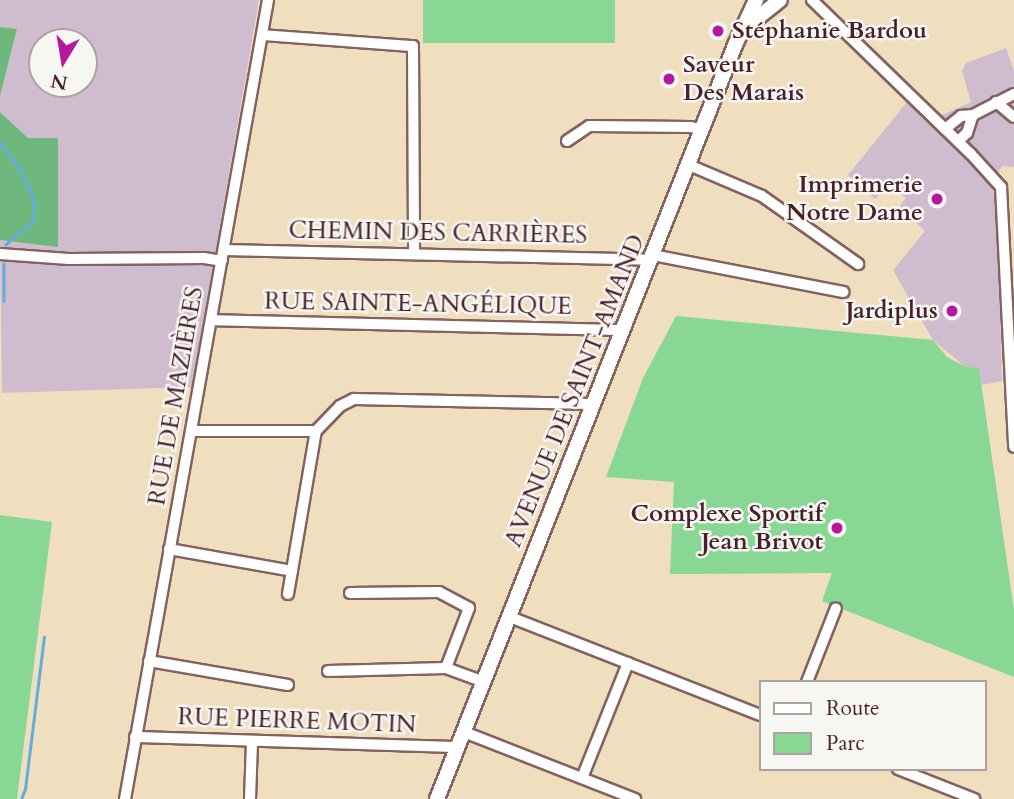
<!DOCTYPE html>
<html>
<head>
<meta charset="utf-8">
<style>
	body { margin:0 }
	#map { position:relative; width:1014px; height:799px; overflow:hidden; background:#efdfbf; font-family:Cardo,serif }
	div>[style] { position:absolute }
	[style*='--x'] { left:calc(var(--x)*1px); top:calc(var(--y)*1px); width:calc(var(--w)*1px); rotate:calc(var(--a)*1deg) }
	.industrial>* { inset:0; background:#cfbdcf }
	.green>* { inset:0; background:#88d795; transform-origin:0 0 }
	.forest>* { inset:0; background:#6eb87e }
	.stream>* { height:2.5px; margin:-1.25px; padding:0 1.25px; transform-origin:1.25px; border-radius:1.25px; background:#61aeda }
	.roads { filter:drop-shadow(2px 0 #84625f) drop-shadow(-2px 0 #84625f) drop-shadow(0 2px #84625f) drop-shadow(0 -2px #84625f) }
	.minor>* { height:10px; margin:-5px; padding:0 5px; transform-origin:5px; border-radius:5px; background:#fff }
	.major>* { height:14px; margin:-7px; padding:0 7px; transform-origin:7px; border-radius:7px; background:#fff }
	.dots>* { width:19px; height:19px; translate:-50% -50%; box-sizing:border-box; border:4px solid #f6f6f2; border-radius:50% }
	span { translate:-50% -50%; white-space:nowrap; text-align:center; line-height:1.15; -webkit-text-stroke:5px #f6f6f2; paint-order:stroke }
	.poi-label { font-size:24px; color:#4a1f2b; font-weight:700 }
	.left { translate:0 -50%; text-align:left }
	.right { translate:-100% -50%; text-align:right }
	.street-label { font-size:24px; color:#4a1f2b }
	.legend { position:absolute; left:759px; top:680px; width:228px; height:91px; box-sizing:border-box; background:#f6f6f2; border:2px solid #b1a0a2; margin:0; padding:9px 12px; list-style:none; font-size:21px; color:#4a1f2b }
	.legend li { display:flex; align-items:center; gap:14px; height:35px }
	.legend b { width:35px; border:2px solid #b1a0a2 }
	.north { position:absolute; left:28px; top:28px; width:70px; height:70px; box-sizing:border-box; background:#f6f6f2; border:2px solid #b1a0a2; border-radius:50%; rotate:191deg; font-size:19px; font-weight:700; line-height:28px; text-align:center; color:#4a1f2b }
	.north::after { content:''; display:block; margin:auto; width:24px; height:32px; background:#b5179e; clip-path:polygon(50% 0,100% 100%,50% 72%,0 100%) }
</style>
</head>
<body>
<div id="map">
	<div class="industrial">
		<div style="clip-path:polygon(evenodd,0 0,259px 0,192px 387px,2px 393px,0 240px,58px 246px,58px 138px,28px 138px,0 112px,0 96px,17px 30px,0 27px,0 0,42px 42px,84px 42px,84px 84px,42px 84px,42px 42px)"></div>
		<div style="clip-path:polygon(1006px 48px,1014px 71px,1014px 167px,1002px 166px,991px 186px,997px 203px,1002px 381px,981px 385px,979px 368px,964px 366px,933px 340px,893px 270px,925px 231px,899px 207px,906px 198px,889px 185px,875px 199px,848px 175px,907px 102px,927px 122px,971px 102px,962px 71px,966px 63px)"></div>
	</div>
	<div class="green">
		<div style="left:423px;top:0;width:192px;height:43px"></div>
		<div style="clip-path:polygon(676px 316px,933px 340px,947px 357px,964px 366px,979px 368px,1014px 610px,1014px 677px,822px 601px,832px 573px,670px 574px,674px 482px,606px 477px,643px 378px)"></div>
		<div style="clip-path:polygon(0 515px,52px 522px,17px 799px,0 799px)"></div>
	</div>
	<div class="forest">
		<div style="clip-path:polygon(0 27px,17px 29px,0 96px)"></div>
		<div style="clip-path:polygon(0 112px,28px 138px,58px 138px,58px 247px,0 240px)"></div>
	</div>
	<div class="stream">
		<div style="--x:0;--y:142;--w:34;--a:54"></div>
		<div style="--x:20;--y:170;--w:26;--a:62"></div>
		<div style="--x:32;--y:193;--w:14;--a:82"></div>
		<div style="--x:34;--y:207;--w:15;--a:94"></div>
		<div style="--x:33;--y:222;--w:35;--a:140"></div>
		<div style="--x:4;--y:264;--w:37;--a:90"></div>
		<div style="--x:21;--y:799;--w:11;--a:-68"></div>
		<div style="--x:25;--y:789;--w:153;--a:-82.9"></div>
	</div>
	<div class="roads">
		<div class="minor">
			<div style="--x:812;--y:0;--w:221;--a:44.1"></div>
			<div style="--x:971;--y:154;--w:45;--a:47.7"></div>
			<div style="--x:1001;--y:187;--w:260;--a:87.1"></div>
			<div style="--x:262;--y:35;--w:151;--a:4.2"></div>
			<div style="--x:413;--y:46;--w:206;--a:89.7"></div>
			<div style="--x:996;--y:102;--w:23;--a:40"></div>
			<div style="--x:945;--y:129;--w:21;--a:-39"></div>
			<div style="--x:961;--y:116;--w:12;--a:-5"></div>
			<div style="--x:973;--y:115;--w:46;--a:-27.1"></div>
			<div style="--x:567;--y:141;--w:27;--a:-34"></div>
			<div style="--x:589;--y:126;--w:102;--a:0.6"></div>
			<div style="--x:691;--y:127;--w:10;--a:17"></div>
			<div style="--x:958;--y:141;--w:12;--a:-42"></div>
			<div style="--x:967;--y:133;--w:19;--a:-72"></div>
			<div style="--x:689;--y:165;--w:79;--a:23"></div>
			<div style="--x:762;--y:196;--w:118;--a:35.3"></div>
			<div style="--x:224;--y:250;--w:427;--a:1.3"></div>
			<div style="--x:0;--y:254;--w:69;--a:4.1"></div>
			<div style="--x:69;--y:259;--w:135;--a:-0.4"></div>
			<div style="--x:204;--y:258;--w:18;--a:9"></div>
			<div style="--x:653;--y:255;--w:194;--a:11"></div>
			<div style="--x:211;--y:320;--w:412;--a:1.4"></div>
			<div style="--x:192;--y:431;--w:124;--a:0"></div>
			<div style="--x:316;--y:431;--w:35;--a:-46"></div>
			<div style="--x:340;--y:406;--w:16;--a:-27"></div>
			<div style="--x:354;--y:399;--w:238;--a:1.2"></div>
			<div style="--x:169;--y:549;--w:125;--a:10.1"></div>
			<div style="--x:350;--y:593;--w:89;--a:-0.6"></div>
			<div style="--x:439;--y:592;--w:34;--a:28"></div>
			<div style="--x:469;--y:608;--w:64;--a:111"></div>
			<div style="--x:288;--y:594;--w:165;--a:-80.3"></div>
			<div style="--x:510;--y:617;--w:269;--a:21.4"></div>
			<div style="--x:149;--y:661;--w:141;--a:9.8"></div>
			<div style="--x:328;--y:671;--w:118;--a:-1.5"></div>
			<div style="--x:446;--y:668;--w:40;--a:20.2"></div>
			<div style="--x:807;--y:682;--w:79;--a:-68.6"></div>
			<div style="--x:464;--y:732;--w:184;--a:21.4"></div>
			<div style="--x:135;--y:737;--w:322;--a:1.8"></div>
			<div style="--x:898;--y:769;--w:82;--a:21.5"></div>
			<div style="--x:582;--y:778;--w:124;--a:-68.2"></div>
			<div style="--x:125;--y:799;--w:812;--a:-79.85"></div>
			<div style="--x:250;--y:799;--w:58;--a:-88"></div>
		</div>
		<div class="major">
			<div style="--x:746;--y:27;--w:43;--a:-38.5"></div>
			<div style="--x:437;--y:799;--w:811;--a:-68.43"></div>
			<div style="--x:735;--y:45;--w:50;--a:-65"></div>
		</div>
	</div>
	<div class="dots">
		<div style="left:718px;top:31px;background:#b5179e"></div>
		<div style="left:669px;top:79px;background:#b5179e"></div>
		<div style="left:937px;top:199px;background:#b5179e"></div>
		<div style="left:952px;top:311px;background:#b5179e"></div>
		<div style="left:837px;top:528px;background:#b5179e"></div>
	</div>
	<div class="poi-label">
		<span class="left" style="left:732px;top:31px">Stéphanie Bardou</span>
		<span class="left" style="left:683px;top:79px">Saveur<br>Des Marais</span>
		<span class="right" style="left:923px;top:199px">Imprimerie<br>Notre Dame</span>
		<span class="right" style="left:938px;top:311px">Jardiplus</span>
		<span class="right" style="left:823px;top:528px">Complexe Sportif<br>Jean Brivot</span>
	</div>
	<div class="street-label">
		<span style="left:438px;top:233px;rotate:1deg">CHEMIN DES CARRIÈRES</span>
		<span style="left:418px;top:304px;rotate:1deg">RUE SAINTE-ANGÉLIQUE</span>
		<span style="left:575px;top:391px;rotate:-68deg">AVENUE DE SAINT-AMAND</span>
		<span style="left:176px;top:396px;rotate:-80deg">RUE DE MAZIÈRES</span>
		<span style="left:297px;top:721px;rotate:2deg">RUE PIERRE MOTIN</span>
	</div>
	<ul class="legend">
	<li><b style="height:9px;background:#fff"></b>Route</li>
	<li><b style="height:19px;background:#88d795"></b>Parc</li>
	</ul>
	<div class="north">N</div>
</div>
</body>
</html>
